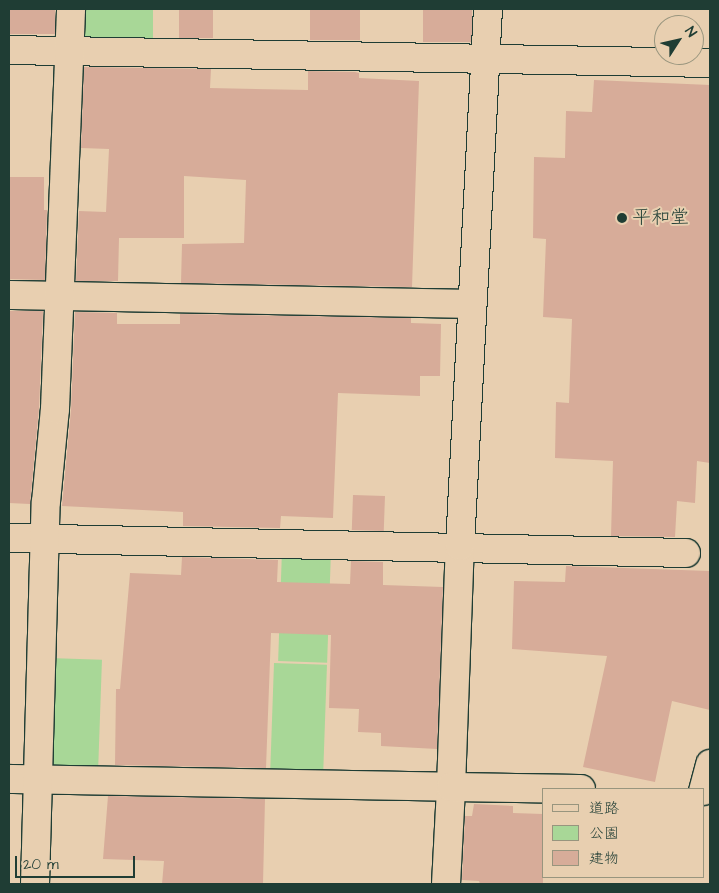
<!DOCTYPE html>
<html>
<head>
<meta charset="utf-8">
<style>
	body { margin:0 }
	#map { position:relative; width:719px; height:893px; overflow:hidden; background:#e8cfb0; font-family:"Architects Daughter","Klee One",sans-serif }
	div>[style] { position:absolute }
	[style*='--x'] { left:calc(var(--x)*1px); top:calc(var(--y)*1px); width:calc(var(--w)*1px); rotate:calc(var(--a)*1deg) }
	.green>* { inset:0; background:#a8d797; transform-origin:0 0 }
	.building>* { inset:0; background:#d7ac99; transform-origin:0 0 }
	.roads { filter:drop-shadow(1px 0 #1f3d34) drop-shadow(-1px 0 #1f3d34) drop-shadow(0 1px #1f3d34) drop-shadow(0 -1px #1f3d34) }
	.minor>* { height:28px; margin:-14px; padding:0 14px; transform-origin:14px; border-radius:14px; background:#e8cfb0 }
	.dots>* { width:14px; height:14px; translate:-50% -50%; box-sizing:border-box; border:2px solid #e8cfb0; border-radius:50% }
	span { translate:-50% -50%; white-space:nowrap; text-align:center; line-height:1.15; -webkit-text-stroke:4px #e8cfb0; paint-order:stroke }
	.poi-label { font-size:19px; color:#1f3d34 }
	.left { translate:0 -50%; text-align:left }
	.frame { position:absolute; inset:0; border:10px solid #1f3d34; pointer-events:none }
	.legend { position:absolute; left:542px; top:788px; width:162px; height:90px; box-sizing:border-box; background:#e8cfb0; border:1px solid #98957e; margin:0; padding:6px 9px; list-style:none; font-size:15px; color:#1f3d34 }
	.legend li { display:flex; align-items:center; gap:10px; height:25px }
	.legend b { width:25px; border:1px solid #98957e }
	.north { position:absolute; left:654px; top:15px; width:50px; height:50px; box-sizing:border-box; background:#e8cfb0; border:1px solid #98957e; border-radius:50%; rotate:55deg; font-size:14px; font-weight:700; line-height:20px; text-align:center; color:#1f3d34 }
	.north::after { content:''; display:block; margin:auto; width:18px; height:22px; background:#1f3d34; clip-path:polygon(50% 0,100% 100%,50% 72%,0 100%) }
	.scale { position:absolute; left:15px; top:856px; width:120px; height:22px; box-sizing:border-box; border:2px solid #1f3d34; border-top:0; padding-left:6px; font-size:15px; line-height:18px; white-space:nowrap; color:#1f3d34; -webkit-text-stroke:4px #e8cfb0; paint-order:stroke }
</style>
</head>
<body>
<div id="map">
	<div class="green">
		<div style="left:78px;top:9px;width:75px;height:32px"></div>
		<div style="left:282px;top:550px;width:49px;height:111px;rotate:2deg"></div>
		<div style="left:49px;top:658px;width:53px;height:114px;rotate:2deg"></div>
		<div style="left:274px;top:663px;width:53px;height:115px;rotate:2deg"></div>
	</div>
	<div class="building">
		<div style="left:9px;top:9px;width:46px;height:25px"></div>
		<div style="left:179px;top:9px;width:34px;height:29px"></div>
		<div style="left:310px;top:9px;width:50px;height:31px"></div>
		<div style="left:423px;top:9px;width:49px;height:33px"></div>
		<div style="clip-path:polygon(84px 67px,211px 69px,210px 88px,308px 90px,308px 71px,355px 72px,359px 73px,359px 78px,419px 81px,412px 287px,181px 283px,182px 244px,244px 243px,246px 180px,184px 176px,184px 238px,119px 238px,118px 281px,76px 281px,79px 211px,106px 212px,109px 149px,81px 148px)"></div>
		<div style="clip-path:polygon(594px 80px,710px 85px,710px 463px,697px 461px,695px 503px,677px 501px,675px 537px,611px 536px,613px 461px,555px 458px,556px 402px,569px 403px,572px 319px,543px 317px,546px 239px,533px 238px,534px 157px,565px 158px,566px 111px,592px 112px)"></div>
		<div style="clip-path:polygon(9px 177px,44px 177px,44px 210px,47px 210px,45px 280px,9px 279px)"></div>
		<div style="clip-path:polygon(9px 311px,43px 311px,39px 408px,30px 504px,9px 503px)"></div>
		<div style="clip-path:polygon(75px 312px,117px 313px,117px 324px,180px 324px,180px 314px,411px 318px,411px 323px,441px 324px,440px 376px,420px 376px,420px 396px,338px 393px,333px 518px,281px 516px,280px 528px,183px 526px,183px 512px,62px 506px,71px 410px)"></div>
		<div style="left:353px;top:495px;width:32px;height:35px;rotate:2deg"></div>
		<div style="clip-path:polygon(182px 557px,278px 560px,277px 582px,350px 584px,351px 561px,383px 562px,383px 585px,443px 587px,437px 749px,381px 746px,381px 733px,358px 732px,359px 709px,329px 708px,331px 635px,271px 633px,266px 768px,115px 765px,116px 689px,120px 689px,130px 573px,181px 575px)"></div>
		<div style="clip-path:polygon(566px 566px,710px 571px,710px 710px,672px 701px,655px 782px,583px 767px,607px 656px,512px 649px,514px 581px,565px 582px)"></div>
		<div style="clip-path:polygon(108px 796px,265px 799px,263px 884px,162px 884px,164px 861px,103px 859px)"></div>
		<div style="clip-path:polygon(474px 804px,513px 806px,513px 813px,543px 814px,543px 884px,480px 884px,479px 881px,462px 880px,465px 816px,472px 816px)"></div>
	</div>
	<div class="roads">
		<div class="minor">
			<div style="--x:9;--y:50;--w:701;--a:1.06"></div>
			<div style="--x:9;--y:295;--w:463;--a:1.1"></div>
			<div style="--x:9;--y:538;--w:677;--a:1.27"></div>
			<div style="--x:9;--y:779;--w:442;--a:1"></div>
			<div style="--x:451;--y:787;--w:241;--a:-87.9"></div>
			<div style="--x:460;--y:546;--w:538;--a:-87.02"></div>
			<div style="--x:703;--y:791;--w:28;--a:-75"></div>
			<div style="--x:35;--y:884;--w:382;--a:-88.4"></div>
			<div style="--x:46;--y:502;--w:93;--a:-84.5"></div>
			<div style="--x:55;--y:409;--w:400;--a:-87.7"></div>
			<div style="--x:446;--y:884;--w:97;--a:-87"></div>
			<div style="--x:451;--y:787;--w:130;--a:0.9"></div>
		</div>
	</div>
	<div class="dots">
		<div style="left:622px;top:218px;background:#1f3d34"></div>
	</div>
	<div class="poi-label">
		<span class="left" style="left:632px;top:218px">平和堂</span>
	</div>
	<div class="frame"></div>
	<ul class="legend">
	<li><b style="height:6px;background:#e8cfb0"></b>道路</li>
	<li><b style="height:14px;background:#a8d797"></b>公園</li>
	<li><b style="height:14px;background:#d7ac99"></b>建物</li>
	</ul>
	<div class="north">N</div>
	<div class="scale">20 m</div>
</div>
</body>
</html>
